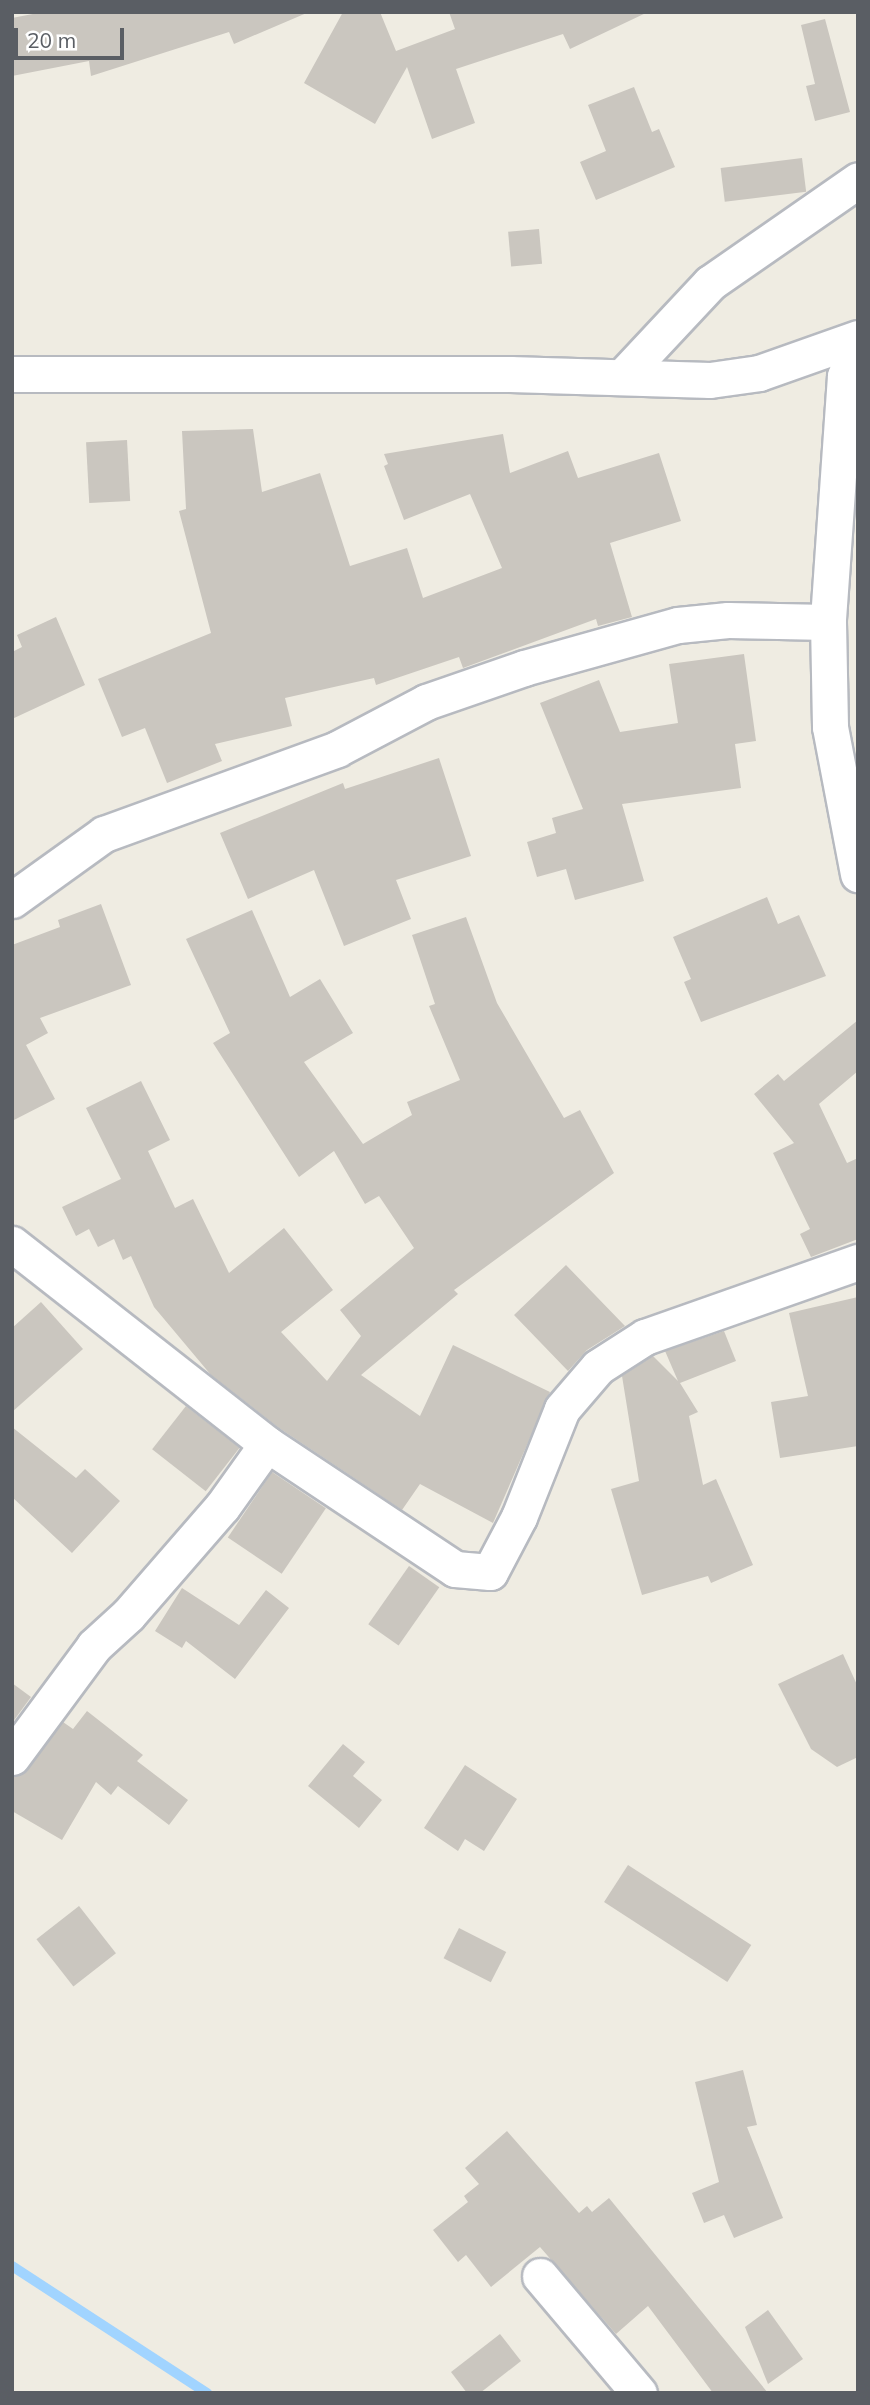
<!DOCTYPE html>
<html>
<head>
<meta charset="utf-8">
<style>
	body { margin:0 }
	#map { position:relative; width:870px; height:2405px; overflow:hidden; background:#efece2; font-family:Mulish,sans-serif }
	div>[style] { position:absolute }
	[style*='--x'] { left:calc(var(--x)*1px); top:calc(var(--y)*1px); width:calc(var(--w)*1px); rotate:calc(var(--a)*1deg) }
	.stream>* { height:10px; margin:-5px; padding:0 5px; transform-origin:5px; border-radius:5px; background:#a1d4ff }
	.building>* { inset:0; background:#cac6bf; transform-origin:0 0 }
	.roads { filter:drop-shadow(2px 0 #b7bac0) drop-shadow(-2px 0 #b7bac0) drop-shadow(0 2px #b7bac0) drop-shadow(0 -2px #b7bac0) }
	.minor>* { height:35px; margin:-17.5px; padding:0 17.5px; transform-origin:17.5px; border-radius:17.5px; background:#fff }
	span { translate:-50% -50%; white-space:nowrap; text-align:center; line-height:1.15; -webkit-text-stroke:7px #fff; paint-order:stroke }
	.frame { position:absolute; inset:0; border:14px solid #5a5e64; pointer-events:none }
	.scale { position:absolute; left:14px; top:28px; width:110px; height:32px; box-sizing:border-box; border:4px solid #5a5e64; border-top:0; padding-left:9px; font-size:21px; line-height:24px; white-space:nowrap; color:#5a5e64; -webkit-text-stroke:5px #fff; paint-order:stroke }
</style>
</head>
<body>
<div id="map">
	<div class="stream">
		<div style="--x:12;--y:2266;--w:233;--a:33.1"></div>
	</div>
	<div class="building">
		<div style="clip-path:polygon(43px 12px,309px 12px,234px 44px,229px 32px,91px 76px,89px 61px,12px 76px,12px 18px)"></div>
		<div style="clip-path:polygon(343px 12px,380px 12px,396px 51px,455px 29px,449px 12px,648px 12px,570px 49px,563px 34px,456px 69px,475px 123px,432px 139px,407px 67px,375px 124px,304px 83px)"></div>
		<div style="clip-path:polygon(825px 19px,850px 112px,815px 121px,806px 86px,815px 84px,801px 25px)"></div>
		<div style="clip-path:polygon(634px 87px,652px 132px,659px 129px,675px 167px,596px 200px,580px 162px,606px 151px,588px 105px)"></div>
		<div style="left:802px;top:158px;width:34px;height:82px;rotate:83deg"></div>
		<div style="left:539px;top:229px;width:35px;height:31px;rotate:85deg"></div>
		<div style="clip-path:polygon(253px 429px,262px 492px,320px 473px,350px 566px,407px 548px,423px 598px,502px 568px,470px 494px,404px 520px,384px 466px,388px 464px,384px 454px,503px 434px,510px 473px,568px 451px,578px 478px,659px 453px,681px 521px,610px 543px,632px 617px,598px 626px,596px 619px,463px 668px,459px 657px,376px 685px,374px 678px,285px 698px,292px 726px,215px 744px,222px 761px,167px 783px,145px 728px,122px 737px,98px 679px,211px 633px,179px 511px,186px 509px,182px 431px)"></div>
		<div style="left:127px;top:440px;width:61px;height:41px;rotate:87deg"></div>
		<div style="clip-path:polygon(56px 617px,85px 685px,12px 719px,12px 652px,22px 647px,17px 635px)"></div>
		<div style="clip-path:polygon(744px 654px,756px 741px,735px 744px,741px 788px,622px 804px,644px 881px,575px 900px,566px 869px,537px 877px,527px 842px,556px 833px,552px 818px,583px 809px,540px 703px,599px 680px,620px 732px,678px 723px,669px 664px)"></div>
		<div style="clip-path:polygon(439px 758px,471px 856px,396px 880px,411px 919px,344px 946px,314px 870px,248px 899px,220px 833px,343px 783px,345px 789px)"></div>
		<div style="clip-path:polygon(767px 897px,778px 924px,799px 915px,826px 976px,701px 1022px,684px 982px,691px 979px,673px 937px)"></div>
		<div style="clip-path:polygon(101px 904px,131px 985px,40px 1018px,48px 1033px,26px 1045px,55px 1099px,12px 1121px,12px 945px,60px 927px,58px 920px)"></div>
		<div style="clip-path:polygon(252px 910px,290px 997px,320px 979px,353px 1033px,304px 1062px,363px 1144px,412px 1115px,407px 1102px,460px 1080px,429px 1006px,435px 1004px,412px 935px,466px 917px,497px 1003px,564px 1118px,580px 1110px,614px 1173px,454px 1290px,458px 1294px,361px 1375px,420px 1416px,453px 1345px,550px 1392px,493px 1523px,420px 1484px,402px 1510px,279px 1428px,211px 1375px,154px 1307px,131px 1256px,123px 1260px,114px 1239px,98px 1247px,89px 1229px,76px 1236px,62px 1207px,121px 1179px,86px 1108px,141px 1081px,170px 1140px,148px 1151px,175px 1208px,193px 1199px,229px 1273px,284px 1228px,333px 1290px,281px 1332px,327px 1381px,361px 1336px,340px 1310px,414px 1248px,379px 1196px,365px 1204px,334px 1151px,299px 1177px,213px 1043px,230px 1033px,186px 939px)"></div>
		<div style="clip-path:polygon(858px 1020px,858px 1071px,819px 1104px,847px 1163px,858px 1158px,858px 1239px,811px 1257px,800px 1234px,810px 1229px,773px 1153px,794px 1143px,754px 1094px,778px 1074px,784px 1081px)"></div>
		<div style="clip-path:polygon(566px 1265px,625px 1326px,587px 1350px,568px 1371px,514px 1315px)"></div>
		<div style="clip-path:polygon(858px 1297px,858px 1446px,780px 1458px,771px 1402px,808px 1396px,789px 1313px)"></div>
		<div style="clip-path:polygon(41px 1302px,83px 1349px,12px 1412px,12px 1328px)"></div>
		<div style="clip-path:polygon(724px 1331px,736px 1361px,680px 1383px,698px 1412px,689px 1416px,703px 1485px,716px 1479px,753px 1565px,711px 1583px,708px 1576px,642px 1595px,611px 1489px,639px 1481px,622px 1376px,653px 1356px,678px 1381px,665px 1351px)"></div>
		<div style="left:186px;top:1406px;width:68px;height:55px;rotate:38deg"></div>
		<div style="clip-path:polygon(12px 1427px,76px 1478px,85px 1469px,120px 1501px,72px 1553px,12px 1497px)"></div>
		<div style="left:272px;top:1472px;width:65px;height:79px;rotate:34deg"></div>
		<div style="left:409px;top:1566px;width:37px;height:71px;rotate:35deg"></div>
		<div style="clip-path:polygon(182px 1588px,239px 1625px,266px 1590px,289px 1608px,235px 1679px,186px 1641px,182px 1648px,155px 1631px)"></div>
		<div style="clip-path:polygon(843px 1654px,858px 1687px,858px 1757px,837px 1767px,811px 1749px,778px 1684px)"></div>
		<div style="clip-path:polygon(12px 1683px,31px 1697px,12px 1723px)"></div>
		<div style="clip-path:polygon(87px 1711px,143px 1755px,137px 1761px,188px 1800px,169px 1825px,118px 1786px,111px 1795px,96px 1782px,62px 1840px,12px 1811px,12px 1777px,28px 1769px,63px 1722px,73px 1729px)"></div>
		<div style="clip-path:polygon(343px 1744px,365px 1762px,353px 1776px,382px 1800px,359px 1828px,308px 1786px)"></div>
		<div style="clip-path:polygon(465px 1765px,517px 1799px,484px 1851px,465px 1839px,458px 1851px,424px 1828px)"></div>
		<div style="left:628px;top:1865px;width:147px;height:44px;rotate:33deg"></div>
		<div style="left:79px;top:1906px;width:60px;height:54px;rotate:52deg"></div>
		<div style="left:459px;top:1928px;width:53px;height:34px;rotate:27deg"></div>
		<div style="clip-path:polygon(743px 2070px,757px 2125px,747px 2127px,783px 2218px,734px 2238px,724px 2215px,704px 2223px,692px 2193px,719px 2182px,695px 2082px)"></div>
		<div style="clip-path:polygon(507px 2131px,579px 2213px,587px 2206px,592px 2212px,609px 2198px,768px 2393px,713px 2393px,648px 2306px,616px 2334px,540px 2247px,491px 2287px,466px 2255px,458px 2262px,433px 2230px,468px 2202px,464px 2196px,479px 2184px,465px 2168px)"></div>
		<div style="clip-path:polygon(768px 2310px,803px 2359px,768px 2384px,745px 2327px)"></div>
		<div style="clip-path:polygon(500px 2334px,521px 2361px,480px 2393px,467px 2393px,451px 2372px)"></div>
	</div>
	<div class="roads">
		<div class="minor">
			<div style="--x:858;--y:344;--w:35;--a:112"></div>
			<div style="--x:845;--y:376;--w:247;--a:94"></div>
			<div style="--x:828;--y:622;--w:105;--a:88.9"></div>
			<div style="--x:830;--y:727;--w:150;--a:79.2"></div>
			<div style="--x:12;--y:374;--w:498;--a:0"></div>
			<div style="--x:510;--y:374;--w:200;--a:1.7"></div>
			<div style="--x:710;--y:380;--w:49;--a:-8.1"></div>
			<div style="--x:759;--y:373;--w:105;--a:-19.5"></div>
			<div style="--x:624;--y:375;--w:126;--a:-46.9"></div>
			<div style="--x:710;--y:283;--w:180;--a:-34.8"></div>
			<div style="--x:12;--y:900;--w:113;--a:-35.7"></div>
			<div style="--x:104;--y:834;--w:248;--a:-20"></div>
			<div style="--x:337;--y:749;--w:101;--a:-27.8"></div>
			<div style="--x:426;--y:702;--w:104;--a:-19.1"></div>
			<div style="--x:524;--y:668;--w:160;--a:-15.6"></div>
			<div style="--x:678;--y:625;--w:50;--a:-5.7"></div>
			<div style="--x:728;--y:620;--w:100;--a:1.1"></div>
			<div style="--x:12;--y:1244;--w:324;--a:38.1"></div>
			<div style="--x:267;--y:1444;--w:226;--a:33.6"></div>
			<div style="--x:455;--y:1569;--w:35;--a:5"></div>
			<div style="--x:490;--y:1572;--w:62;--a:-62.2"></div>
			<div style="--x:519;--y:1517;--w:116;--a:-68.3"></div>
			<div style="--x:562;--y:1409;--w:55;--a:-49.4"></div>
			<div style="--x:598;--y:1367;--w:56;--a:-32.6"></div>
			<div style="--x:645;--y:1337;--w:226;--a:-19.4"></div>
			<div style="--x:12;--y:1757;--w:138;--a:-53.5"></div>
			<div style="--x:94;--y:1646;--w:46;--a:-42.4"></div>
			<div style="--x:128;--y:1615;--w:143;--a:-49"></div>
			<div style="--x:222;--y:1507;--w:77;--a:-54.5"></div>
			<div style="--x:540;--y:2276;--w:153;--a:49.8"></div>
		</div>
	</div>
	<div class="frame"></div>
	<div class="scale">20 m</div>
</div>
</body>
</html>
